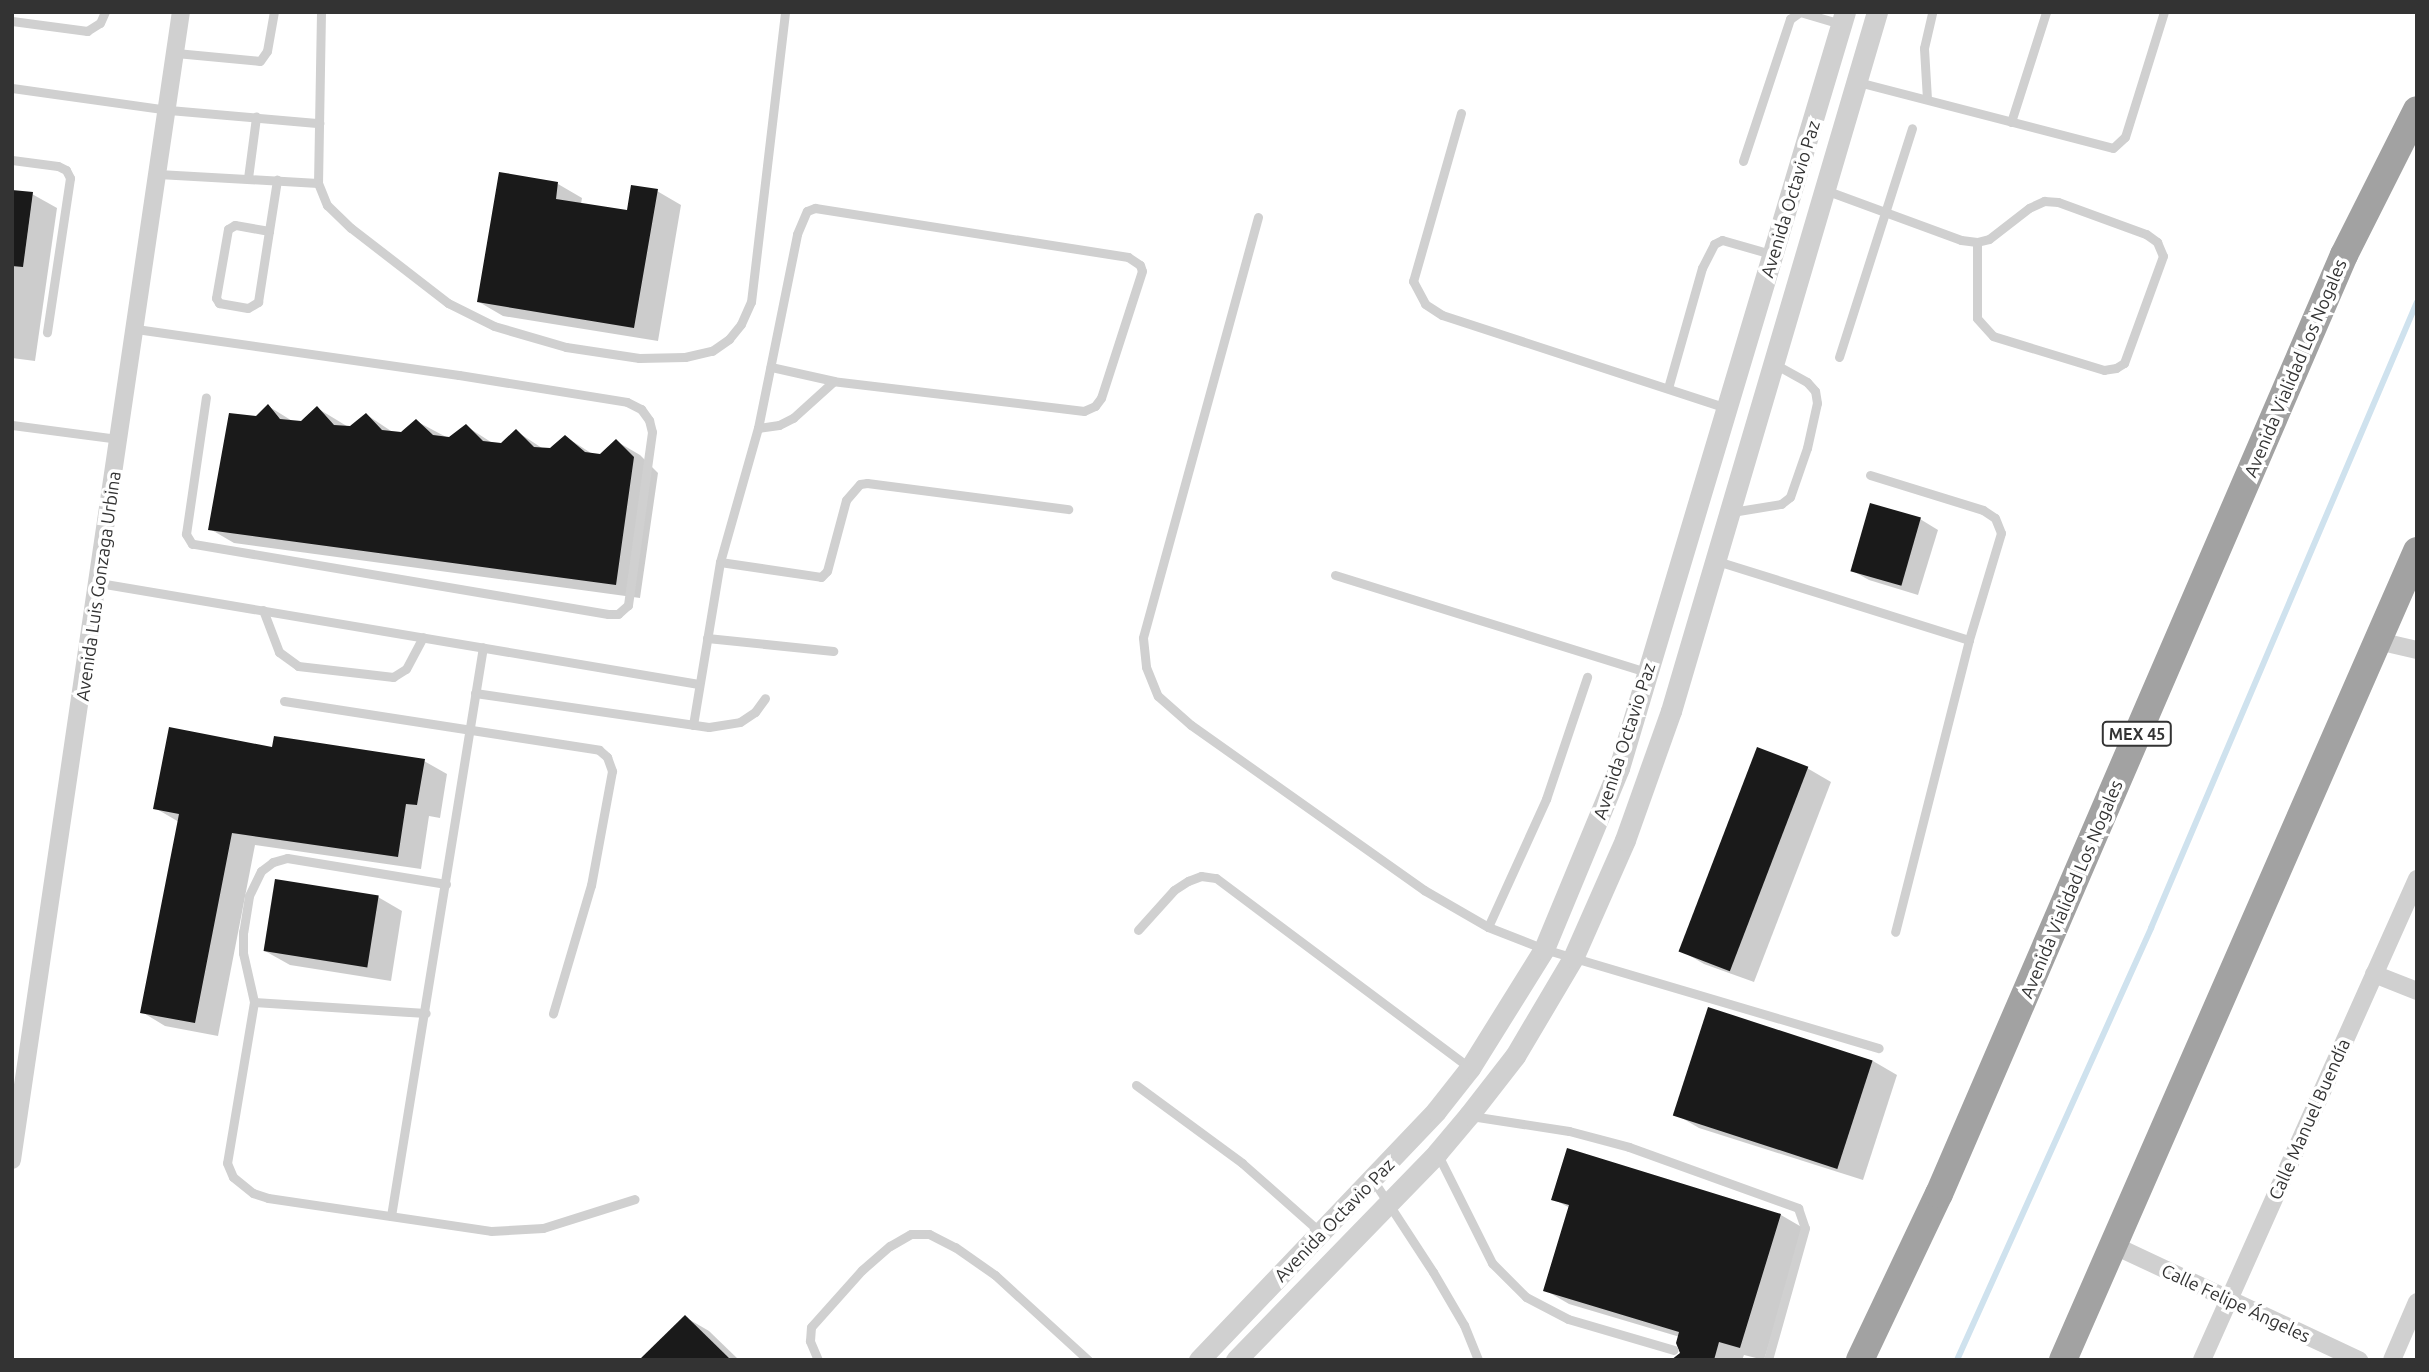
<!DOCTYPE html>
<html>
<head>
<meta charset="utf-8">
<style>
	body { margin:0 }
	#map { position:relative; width:2429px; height:1372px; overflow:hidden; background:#fff; font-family:Ubuntu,sans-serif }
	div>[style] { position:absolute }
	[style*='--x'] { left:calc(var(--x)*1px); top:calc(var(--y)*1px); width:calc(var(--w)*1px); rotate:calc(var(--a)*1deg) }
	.shadow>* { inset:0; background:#0003 }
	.stream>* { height:6px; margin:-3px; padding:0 3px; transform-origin:3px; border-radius:3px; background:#cfe2ee }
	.building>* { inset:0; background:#1a1a1a; transform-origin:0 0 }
	.service>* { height:9px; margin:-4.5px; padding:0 4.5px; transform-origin:4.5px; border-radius:4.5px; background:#d0d0d0 }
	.minor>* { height:18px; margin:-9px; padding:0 9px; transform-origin:9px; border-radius:9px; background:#d0d0d0 }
	.tertiary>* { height:21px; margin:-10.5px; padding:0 10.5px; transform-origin:10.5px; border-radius:10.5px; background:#d0d0d0 }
	.trunk>* { height:28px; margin:-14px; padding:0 14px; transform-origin:14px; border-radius:14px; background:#a2a2a2 }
	span { translate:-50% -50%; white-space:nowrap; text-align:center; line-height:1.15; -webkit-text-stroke:7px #fff; paint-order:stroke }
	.shield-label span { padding:2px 5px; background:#fff; border:2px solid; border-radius:5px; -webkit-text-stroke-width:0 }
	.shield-label { font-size:16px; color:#333; font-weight:700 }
	.street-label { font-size:18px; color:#333 }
	.frame { position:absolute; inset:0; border:14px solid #333; pointer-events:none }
</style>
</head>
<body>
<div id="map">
	<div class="shadow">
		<div style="clip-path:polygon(558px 184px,582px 198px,581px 204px,629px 212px,657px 191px,681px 205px,658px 341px,503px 316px,479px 302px)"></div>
		<div style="clip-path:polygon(12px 191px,32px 194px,57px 208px,35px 361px,12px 358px)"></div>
		<div style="clip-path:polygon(268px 406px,294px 422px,302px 423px,317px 408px,350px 428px,367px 415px,394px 433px,402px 434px,416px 421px,450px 439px,466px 426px,494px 444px,502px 445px,516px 431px,545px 450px,551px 450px,566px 437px,594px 455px,601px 456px,616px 441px,640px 455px,658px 473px,640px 598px,234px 543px,210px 529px,257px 418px)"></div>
		<div style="clip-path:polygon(1920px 519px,1938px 530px,1918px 595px,1869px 580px,1851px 570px)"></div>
		<div style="clip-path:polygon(273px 749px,424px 761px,447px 774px,440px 818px,429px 816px,421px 869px,255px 845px,218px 1036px,165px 1026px,142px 1012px,179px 822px,155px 808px)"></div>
		<div style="clip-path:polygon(1807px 768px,1831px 782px,1754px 982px,1704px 964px,1680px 950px)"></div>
		<div style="clip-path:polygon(378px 897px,402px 911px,391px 981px,290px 965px,265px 951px)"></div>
		<div style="clip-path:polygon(1709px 1010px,1873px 1061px,1897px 1075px,1863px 1180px,1699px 1128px,1675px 1114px)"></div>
		<div style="clip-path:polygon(1553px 1199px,1781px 1215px,1805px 1229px,1764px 1360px,1744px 1355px,1742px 1360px,1673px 1360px,1683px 1353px,1680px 1337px,1569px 1304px,1545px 1290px,1570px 1208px)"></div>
		<div style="clip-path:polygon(685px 1317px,709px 1331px,739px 1360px,641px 1360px)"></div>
	</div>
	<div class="stream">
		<div style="--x:1957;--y:1360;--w:474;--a:-65.8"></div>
		<div style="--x:2151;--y:928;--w:680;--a:-66.98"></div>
	</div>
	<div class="building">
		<div style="clip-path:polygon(499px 172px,558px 182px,556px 199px,627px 210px,631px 185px,658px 189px,634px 328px,477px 302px)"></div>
		<div style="clip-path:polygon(12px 190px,33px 192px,23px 267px,12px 266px)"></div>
		<div style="clip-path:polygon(268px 404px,280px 419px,301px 421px,317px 406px,334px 425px,350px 426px,366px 413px,382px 430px,401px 432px,416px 419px,433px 435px,449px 437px,466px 424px,483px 441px,501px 443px,516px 429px,534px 447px,550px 448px,565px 435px,585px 452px,600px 454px,616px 439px,634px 457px,616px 585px,208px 530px,229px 413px,256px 416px)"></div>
		<div style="left:1870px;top:503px;width:53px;height:71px;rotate:16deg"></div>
		<div style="clip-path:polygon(169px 727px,272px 747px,274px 736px,425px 759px,417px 805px,406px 804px,398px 857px,232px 833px,195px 1023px,140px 1013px,179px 814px,153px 809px)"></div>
		<div style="left:1757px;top:747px;width:55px;height:219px;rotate:21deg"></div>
		<div style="left:275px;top:879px;width:105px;height:73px;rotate:9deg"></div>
		<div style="left:1708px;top:1007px;width:173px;height:114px;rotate:18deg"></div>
		<div style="clip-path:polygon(1567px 1148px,1781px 1214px,1740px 1348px,1719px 1342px,1714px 1360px,1671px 1360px,1680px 1353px,1676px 1343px,1679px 1332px,1543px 1291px,1569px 1205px,1551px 1200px)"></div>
		<div style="clip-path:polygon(685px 1315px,731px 1360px,639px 1360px)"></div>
	</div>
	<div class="service">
		<div style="--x:321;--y:12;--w:171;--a:91"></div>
		<div style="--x:318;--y:183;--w:24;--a:68"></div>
		<div style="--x:327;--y:205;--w:33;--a:44"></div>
		<div style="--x:351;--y:228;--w:123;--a:37.7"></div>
		<div style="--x:448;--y:303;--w:51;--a:26.6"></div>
		<div style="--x:494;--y:326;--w:75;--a:16.3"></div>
		<div style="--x:566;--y:347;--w:74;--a:8.6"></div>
		<div style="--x:639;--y:358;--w:46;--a:-1.2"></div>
		<div style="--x:685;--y:357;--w:28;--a:-13"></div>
		<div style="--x:712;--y:351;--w:21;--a:-35"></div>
		<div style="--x:729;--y:339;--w:19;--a:-51"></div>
		<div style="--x:741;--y:324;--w:24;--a:-66"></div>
		<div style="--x:751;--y:302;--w:292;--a:-83.3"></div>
		<div style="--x:12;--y:21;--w:76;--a:7.6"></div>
		<div style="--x:87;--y:31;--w:15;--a:-32"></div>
		<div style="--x:100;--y:23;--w:12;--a:-66"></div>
		<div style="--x:176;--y:53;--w:84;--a:5.4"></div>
		<div style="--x:260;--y:61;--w:12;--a:-55"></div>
		<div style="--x:267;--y:51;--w:40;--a:-80"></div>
		<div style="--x:1858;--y:82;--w:263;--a:14.5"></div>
		<div style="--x:2113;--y:148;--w:16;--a:-43"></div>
		<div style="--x:2125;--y:137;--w:131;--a:-72.7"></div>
		<div style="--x:12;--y:88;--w:159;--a:8"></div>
		<div style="--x:169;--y:110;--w:151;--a:5"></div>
		<div style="--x:1927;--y:99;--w:51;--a:-93.4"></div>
		<div style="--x:1924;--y:48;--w:37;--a:-77"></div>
		<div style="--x:1461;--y:113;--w:175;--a:105.9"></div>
		<div style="--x:1413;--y:281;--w:26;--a:62"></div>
		<div style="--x:1425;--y:304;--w:20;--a:33"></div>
		<div style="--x:1442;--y:315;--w:299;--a:18.1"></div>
		<div style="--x:2011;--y:122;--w:115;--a:-72.3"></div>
		<div style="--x:12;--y:160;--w:46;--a:7.4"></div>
		<div style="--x:58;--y:166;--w:9;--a:27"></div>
		<div style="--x:66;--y:170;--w:9;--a:63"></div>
		<div style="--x:70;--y:178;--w:156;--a:98.5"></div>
		<div style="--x:1743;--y:161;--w:150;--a:-71.7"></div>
		<div style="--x:1790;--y:19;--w:12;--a:-35"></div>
		<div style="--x:1800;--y:12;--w:43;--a:16.3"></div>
		<div style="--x:158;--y:174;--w:160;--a:3.2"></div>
		<div style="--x:248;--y:178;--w:62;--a:-82.5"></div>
		<div style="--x:1825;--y:190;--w:145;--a:20.2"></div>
		<div style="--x:1961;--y:240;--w:16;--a:7"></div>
		<div style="--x:1977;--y:242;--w:12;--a:-14"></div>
		<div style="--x:1989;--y:239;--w:51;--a:-37.8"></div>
		<div style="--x:2029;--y:208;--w:17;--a:-25"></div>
		<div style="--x:2044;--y:201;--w:14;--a:4"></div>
		<div style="--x:2058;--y:202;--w:94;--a:20"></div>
		<div style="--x:2146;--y:234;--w:14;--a:36"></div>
		<div style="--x:2157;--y:242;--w:15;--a:67"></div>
		<div style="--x:2163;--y:256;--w:114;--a:110"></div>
		<div style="--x:2124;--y:363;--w:9;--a:148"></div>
		<div style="--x:2116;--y:368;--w:12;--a:171"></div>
		<div style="--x:2104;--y:370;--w:116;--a:-163"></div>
		<div style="--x:1993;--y:336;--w:24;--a:-132"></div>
		<div style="--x:1977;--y:318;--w:76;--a:-90"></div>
		<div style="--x:1258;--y:217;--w:436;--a:105.3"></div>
		<div style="--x:1143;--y:638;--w:29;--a:84"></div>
		<div style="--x:1146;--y:667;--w:31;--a:68"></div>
		<div style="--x:1158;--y:696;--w:44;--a:41.3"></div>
		<div style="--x:1191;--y:725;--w:286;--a:35.3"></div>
		<div style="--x:1424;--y:890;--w:74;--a:30"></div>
		<div style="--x:1488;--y:927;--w:60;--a:21.4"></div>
		<div style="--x:1544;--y:949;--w:349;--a:16.5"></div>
		<div style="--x:269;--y:231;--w:35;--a:-170"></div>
		<div style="--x:235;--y:225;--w:8;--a:150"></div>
		<div style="--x:228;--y:229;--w:70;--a:99.9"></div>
		<div style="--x:216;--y:298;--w:6;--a:59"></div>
		<div style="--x:219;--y:303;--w:29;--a:10"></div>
		<div style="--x:248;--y:308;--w:12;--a:-31"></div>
		<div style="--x:258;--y:302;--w:72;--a:-81.2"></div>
		<div style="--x:269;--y:231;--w:52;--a:-81.1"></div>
		<div style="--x:136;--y:329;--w:326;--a:8.1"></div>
		<div style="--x:459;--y:375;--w:170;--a:9.1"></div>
		<div style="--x:627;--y:402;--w:16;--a:27"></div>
		<div style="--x:641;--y:409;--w:14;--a:54"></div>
		<div style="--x:649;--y:420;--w:12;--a:76"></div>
		<div style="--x:652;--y:432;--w:175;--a:97.9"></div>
		<div style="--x:628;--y:605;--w:13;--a:138"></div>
		<div style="--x:618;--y:614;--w:10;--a:180"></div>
		<div style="--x:608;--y:614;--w:422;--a:-170.4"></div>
		<div style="--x:192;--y:544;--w:12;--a:-121"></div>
		<div style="--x:186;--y:534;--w:138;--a:-81.7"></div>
		<div style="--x:1839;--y:357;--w:240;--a:-72.3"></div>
		<div style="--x:1668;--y:388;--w:125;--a:-74.2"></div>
		<div style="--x:1702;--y:268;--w:27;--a:-63"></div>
		<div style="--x:1714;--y:244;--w:9;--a:-27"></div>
		<div style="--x:1722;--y:240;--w:51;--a:15.9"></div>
		<div style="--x:12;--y:425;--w:108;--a:7.5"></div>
		<div style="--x:758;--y:428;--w:21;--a:-8"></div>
		<div style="--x:779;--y:425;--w:16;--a:-27"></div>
		<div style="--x:793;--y:418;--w:55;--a:-42.1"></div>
		<div style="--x:1870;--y:475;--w:118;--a:17.2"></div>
		<div style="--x:1983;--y:510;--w:14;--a:34"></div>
		<div style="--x:1995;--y:518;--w:16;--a:68"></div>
		<div style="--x:2001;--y:533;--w:112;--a:106.7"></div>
		<div style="--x:1969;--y:640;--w:301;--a:104.2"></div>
		<div style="--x:1732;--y:512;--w:50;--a:-9.3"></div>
		<div style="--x:1781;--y:504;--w:11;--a:-38"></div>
		<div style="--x:1790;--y:497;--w:52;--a:-70.9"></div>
		<div style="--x:1807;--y:448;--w:46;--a:-77.5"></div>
		<div style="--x:1817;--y:403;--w:12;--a:-99"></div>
		<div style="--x:1815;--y:391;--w:12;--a:-132"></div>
		<div style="--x:1807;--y:382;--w:37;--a:-151"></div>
		<div style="--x:1717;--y:561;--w:264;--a:17.4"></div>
		<div style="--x:720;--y:562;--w:102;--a:8.4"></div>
		<div style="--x:821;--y:577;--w:8;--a:-45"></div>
		<div style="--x:827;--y:571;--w:73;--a:-75"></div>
		<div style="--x:846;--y:500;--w:21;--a:-49"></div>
		<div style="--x:860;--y:484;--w:7;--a:-8"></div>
		<div style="--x:867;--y:483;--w:203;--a:7.4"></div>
		<div style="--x:1335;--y:575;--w:326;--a:17.3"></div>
		<div style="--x:99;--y:583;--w:608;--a:9.56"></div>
		<div style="--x:263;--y:610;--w:45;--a:69.1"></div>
		<div style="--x:279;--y:652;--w:24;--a:36"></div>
		<div style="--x:298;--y:666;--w:96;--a:6.6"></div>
		<div style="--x:393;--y:677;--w:15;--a:-32"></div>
		<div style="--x:406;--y:669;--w:36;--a:-62"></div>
		<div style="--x:707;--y:638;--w:127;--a:5.9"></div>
		<div style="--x:475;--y:693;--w:236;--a:8.3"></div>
		<div style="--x:709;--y:727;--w:31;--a:-9"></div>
		<div style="--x:740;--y:722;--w:18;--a:-34"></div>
		<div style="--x:755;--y:712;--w:17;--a:-54"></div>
		<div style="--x:284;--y:701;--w:319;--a:8.8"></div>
		<div style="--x:599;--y:750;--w:11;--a:41"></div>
		<div style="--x:607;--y:757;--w:15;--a:70"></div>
		<div style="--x:612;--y:771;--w:116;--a:100.4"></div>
		<div style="--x:591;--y:885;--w:134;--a:106.5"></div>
		<div style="--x:693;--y:725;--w:165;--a:-80.6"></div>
		<div style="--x:720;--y:562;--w:139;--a:-74.2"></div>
		<div style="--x:758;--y:428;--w:198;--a:-78.6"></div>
		<div style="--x:797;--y:234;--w:25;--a:-67"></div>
		<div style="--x:807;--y:211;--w:9;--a:-21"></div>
		<div style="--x:815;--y:208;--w:317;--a:8.9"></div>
		<div style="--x:1128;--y:257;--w:14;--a:34"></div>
		<div style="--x:1140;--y:265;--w:6;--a:72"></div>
		<div style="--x:1142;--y:271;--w:133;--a:107.9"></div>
		<div style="--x:1101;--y:398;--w:10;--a:127"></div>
		<div style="--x:1095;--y:406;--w:12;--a:156"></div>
		<div style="--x:1084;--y:411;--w:252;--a:-173.2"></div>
		<div style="--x:834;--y:381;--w:65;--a:-167.5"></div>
		<div style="--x:446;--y:884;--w:161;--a:-170.7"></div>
		<div style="--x:287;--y:858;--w:15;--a:164"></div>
		<div style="--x:273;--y:862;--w:15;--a:143"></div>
		<div style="--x:261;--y:871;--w:28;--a:116"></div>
		<div style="--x:249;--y:896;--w:36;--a:99"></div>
		<div style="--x:243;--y:932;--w:21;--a:90"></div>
		<div style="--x:243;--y:953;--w:50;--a:77.3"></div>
		<div style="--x:254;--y:1002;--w:163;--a:99.5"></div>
		<div style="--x:227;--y:1163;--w:15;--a:67"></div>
		<div style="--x:233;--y:1177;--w:26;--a:39"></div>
		<div style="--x:253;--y:1193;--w:16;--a:18"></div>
		<div style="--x:268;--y:1198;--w:225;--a:8.4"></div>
		<div style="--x:491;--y:1231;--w:52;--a:-3.3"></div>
		<div style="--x:543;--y:1228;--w:96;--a:-17.5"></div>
		<div style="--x:1488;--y:927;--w:141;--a:-65.6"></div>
		<div style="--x:1546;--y:799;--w:129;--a:-71.4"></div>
		<div style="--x:1138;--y:930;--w:54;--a:-48"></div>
		<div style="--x:1174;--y:890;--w:17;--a:-33"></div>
		<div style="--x:1188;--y:881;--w:14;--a:-21"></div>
		<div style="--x:1201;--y:876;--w:15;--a:8"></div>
		<div style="--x:1216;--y:878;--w:317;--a:36.8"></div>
		<div style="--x:254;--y:1002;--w:172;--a:3.7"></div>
		<div style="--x:1136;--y:1085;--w:132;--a:36.3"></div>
		<div style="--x:1242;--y:1163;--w:104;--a:41.5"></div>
		<div style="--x:1471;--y:1116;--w:99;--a:8.7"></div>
		<div style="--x:1569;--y:1131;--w:62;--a:14.9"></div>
		<div style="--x:1629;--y:1147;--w:180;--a:19.8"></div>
		<div style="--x:1798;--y:1208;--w:21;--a:71"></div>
		<div style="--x:1805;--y:1228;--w:137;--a:105.7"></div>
		<div style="--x:1438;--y:1155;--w:121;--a:63.4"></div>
		<div style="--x:1492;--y:1263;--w:48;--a:45"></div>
		<div style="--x:1526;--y:1297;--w:47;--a:27.6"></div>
		<div style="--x:1568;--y:1319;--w:110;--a:16.3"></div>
		<div style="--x:1373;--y:1180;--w:110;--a:56.9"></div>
		<div style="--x:1433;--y:1272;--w:61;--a:59.7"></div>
		<div style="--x:1464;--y:1325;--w:38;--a:68"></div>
		<div style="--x:391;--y:1216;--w:576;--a:-80.82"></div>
		<div style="--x:818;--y:1360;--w:21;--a:-113"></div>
		<div style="--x:810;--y:1341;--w:14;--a:-86"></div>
		<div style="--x:811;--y:1327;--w:76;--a:-48.2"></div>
		<div style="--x:862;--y:1270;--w:37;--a:-41"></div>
		<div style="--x:890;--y:1246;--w:24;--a:-30"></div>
		<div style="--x:911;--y:1234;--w:18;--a:0"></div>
		<div style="--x:929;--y:1234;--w:29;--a:27"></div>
		<div style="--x:955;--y:1247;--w:49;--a:35"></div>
		<div style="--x:995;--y:1275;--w:126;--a:42.4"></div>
	</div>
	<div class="minor">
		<div style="--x:2378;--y:641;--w:40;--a:13"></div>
		<div style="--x:2374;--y:974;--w:46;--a:21.6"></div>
		<div style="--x:12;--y:1160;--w:1160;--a:-81.63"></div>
		<div style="--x:2113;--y:1245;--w:272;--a:25.1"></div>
		<div style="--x:2202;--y:1360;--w:527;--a:-65.92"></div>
		<div style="--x:2392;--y:1360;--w:63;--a:-66.7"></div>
	</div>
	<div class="tertiary">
		<div style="--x:1199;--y:1360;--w:344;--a:-46.4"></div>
		<div style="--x:1436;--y:1111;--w:55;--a:-51.7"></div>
		<div style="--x:1470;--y:1068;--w:140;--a:-58.1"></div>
		<div style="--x:1544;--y:949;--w:196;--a:-67.5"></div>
		<div style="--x:1619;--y:768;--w:789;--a:-73.36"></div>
		<div style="--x:1236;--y:1360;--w:289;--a:-45.8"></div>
		<div style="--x:1437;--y:1153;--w:50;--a:-49.9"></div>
		<div style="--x:1469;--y:1115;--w:75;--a:-52.1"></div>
		<div style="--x:1515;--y:1056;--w:114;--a:-59.4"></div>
		<div style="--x:1573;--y:958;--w:129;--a:-66.2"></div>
		<div style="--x:1625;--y:840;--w:137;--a:-70.4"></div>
		<div style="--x:1671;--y:711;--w:729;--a:-73.58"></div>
	</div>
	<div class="trunk">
		<div style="--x:1860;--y:1360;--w:184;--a:-64.6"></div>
		<div style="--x:1939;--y:1194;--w:1023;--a:-66.67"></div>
		<div style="--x:2344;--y:255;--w:162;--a:-63.3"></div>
		<div style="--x:2063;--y:1360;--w:883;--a:-66.37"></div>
	</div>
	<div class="shield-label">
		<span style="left:2137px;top:734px">MEX 45</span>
	</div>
	<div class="street-label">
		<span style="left:1790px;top:199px;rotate:-73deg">Avenida Octavio Paz</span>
		<span style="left:2295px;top:368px;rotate:-67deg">Avenida Vialidad Los Nogales</span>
		<span style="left:98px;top:586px;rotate:-82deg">Avenida Luis Gonzaga Urbina</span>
		<span style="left:1624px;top:741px;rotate:-72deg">Avenida Octavio Paz</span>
		<span style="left:2071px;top:889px;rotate:-67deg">Avenida Vialidad Los Nogales</span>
		<span style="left:2309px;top:1119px;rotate:-66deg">Calle Manuel Buendía</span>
		<span style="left:1334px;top:1220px;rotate:-46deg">Avenida Octavio Paz</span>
		<span style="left:2236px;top:1303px;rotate:25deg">Calle Felipe Ángeles</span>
	</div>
	<div class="frame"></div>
</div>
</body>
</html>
